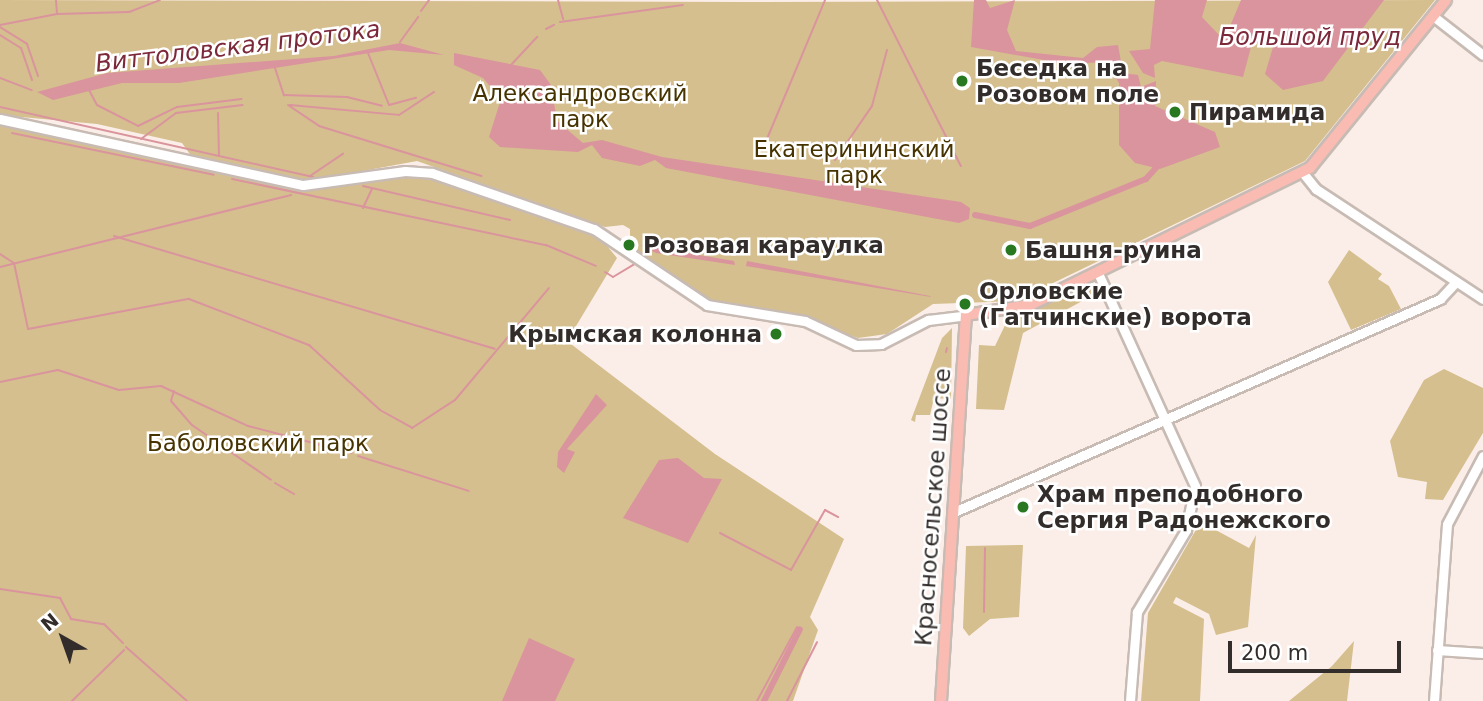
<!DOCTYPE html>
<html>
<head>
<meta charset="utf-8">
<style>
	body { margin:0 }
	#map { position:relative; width:1483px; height:701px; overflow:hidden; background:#fbeee8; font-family:"DejaVu Sans",sans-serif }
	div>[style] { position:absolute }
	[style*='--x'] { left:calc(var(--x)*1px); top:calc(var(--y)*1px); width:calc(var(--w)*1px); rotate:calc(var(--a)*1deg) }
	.green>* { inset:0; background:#d5bf8e }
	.water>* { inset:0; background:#da949d }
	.stream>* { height:2px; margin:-1px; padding:0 1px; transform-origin:1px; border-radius:1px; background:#da949d }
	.canal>* { height:6px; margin:-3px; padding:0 3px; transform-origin:3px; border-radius:3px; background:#da949d }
	.roads { filter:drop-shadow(2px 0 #c7bbb4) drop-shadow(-2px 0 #c7bbb4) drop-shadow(0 2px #c7bbb4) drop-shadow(0 -2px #c7bbb4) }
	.minor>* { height:9px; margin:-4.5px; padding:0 4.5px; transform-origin:4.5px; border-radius:4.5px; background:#fff }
	.major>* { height:10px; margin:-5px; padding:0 5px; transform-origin:5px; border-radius:5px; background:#fabbb2 }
	.dots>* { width:19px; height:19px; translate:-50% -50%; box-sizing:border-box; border:4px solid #fff; border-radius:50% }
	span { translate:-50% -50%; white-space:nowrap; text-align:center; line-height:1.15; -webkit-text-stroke:5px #fff; paint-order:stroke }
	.poi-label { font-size:23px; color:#322d2b; font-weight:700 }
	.left { translate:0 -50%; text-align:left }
	.right { translate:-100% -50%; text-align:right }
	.park-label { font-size:23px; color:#463300 }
	.street-label { font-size:23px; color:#322d2b }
	.water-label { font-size:24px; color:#7b283a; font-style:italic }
	.north { position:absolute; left:28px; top:603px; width:70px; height:70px; -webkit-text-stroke:5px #fff; paint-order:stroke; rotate:320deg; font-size:19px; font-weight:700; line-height:28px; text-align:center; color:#322d2b }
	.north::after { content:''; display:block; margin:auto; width:24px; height:32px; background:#322d2b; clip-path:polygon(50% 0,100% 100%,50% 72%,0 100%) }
	.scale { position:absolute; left:1228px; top:641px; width:173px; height:32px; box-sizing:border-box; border:4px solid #322d2b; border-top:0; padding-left:9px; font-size:21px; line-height:24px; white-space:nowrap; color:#322d2b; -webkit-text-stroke:5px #fff; paint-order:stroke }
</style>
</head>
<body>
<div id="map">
	<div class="green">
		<div style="clip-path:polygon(0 0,746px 2px,1435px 0,1305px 161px,1016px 301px,933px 304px,887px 334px,858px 338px,794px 315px,714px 304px,656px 263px,630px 253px,630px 229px,623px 225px,605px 227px,417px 161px,303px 182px,192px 157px,182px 143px,97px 124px,0 115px)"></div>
		<div style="clip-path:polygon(0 123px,300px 188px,426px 175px,598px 235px,617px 258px,567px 341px,715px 454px,844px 539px,810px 617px,818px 630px,793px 701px,0 701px)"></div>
		<div style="clip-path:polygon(1349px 250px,1382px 274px,1378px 279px,1389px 286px,1401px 309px,1351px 330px,1328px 282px)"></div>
		<div style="clip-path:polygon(1094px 283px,1099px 292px,1023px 333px,1004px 410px,976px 409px,979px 345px,995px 346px,1008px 319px)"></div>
		<div style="clip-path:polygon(952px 328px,951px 399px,934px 398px,930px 415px,916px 415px,915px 422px,911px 420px,942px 338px)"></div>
		<div style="clip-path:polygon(1444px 369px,1483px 388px,1483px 433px,1443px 500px,1425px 499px,1427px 482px,1398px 477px,1390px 441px,1424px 380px)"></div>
		<div style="clip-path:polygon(1201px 521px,1214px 522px,1212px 528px,1249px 548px,1256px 535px,1248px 627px,1216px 635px,1209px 614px,1176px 597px,1173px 603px,1204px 619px,1200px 701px,1141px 701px,1148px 613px)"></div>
		<div style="clip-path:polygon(1023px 545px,1019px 617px,990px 619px,969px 636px,963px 628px,966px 546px)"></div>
		<div style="clip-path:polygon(1354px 641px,1347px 701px,1289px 701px,1332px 666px)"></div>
	</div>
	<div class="water">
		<div style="clip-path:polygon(974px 0,986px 0,990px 8px,1015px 0,1007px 30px,1016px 51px,1083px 58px,1097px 47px,1118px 45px,1123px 73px,1138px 75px,1141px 87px,1156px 81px,1155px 106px,1215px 132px,1220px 147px,1160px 169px,1135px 163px,1119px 145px,1119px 83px,1106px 62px,1066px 64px,971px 47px)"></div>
		<div style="clip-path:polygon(1155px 0,1207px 0,1202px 17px,1219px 35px,1228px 31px,1241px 0,1384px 0,1323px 81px,1283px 90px,1265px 74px,1273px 47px,1259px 42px,1251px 47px,1243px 77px,1162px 61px,1154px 65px,1155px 78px,1143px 73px,1129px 51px,1150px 49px)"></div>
		<div style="clip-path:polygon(400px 43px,444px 55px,389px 50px,179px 83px,122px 83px,53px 100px,37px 92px,107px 73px,334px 56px)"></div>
		<div style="clip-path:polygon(454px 53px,540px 70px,551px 85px,557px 121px,583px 143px,602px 140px,662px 157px,961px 202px,970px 208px,969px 219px,959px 223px,666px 168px,655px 160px,640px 166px,602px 158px,592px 145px,578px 152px,500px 147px,489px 137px,501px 99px,483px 78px,454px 65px)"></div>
		<div style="clip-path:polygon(640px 245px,734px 261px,735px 265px,656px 253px)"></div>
		<div style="clip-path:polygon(747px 261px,930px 296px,931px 297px,746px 266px)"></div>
		<div style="clip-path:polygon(596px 394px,607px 405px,567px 449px,575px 452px,564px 473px,557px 467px,558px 452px)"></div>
		<div style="clip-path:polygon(678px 458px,704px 478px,722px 479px,688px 543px,623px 518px,659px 460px)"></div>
		<div style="clip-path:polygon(529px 638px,575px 659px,555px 701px,502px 701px)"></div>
	</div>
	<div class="stream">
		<div style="--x:56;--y:0;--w:13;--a:86"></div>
		<div style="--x:558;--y:0;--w:20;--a:75"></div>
		<div style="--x:877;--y:0;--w:186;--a:63.2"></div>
		<div style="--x:421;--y:11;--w:14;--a:-54"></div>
		<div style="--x:560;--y:22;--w:124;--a:-7.9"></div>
		<div style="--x:0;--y:25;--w:58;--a:-10.9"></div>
		<div style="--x:57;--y:14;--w:72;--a:-1.6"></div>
		<div style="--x:129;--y:12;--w:33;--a:-21"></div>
		<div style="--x:0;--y:27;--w:32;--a:32"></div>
		<div style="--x:27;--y:44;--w:34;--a:71"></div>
		<div style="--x:546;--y:29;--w:9;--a:-27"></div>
		<div style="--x:0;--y:35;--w:25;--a:32"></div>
		<div style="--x:21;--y:48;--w:34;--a:71"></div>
		<div style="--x:400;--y:42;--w:31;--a:-54"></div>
		<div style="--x:368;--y:53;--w:56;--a:68"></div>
		<div style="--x:389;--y:105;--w:28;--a:-15"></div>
		<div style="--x:274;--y:65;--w:32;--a:72"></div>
		<div style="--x:284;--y:95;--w:63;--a:1.8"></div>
		<div style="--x:347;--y:97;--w:36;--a:14"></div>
		<div style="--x:510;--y:66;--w:40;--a:-47"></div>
		<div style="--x:0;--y:78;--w:34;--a:21"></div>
		<div style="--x:89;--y:90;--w:17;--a:62"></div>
		<div style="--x:97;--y:105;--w:46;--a:27.1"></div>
		<div style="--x:138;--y:126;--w:43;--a:-26"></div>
		<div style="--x:177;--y:107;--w:65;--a:-7"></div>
		<div style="--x:288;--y:105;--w:37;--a:34"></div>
		<div style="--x:319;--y:126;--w:170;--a:17.1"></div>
		<div style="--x:290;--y:105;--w:109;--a:5.2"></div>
		<div style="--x:399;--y:115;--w:42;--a:-33.3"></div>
		<div style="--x:0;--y:107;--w:321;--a:12.6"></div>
		<div style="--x:218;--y:113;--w:43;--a:88.7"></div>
		<div style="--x:12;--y:133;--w:206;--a:11.7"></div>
		<div style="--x:141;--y:139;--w:44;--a:-36.6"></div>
		<div style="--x:176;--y:113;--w:67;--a:-6.8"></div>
		<div style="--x:764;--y:146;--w:158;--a:-67.3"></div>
		<div style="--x:835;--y:160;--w:65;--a:-55.6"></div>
		<div style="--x:872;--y:106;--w:58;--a:-75"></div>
		<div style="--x:310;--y:176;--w:40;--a:-34"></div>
		<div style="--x:232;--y:179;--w:321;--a:11.9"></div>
		<div style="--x:546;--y:245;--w:54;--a:22.8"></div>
		<div style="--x:825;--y:181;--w:13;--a:-63"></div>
		<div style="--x:363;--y:186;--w:151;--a:13"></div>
		<div style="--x:363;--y:208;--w:21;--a:-65"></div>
		<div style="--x:114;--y:236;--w:397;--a:16.5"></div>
		<div style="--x:0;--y:254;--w:17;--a:33"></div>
		<div style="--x:14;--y:263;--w:67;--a:78"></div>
		<div style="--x:28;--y:329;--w:164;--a:-10.6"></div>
		<div style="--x:189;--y:299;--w:129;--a:21"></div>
		<div style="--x:309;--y:345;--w:96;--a:42.5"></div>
		<div style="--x:380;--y:410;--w:37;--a:29"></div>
		<div style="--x:412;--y:428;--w:51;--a:-33.1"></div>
		<div style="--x:455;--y:400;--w:146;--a:-50"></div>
		<div style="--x:0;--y:267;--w:300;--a:-13.9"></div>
		<div style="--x:605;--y:272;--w:9;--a:32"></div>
		<div style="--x:613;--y:277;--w:26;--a:-31"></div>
		<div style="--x:946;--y:352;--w:4;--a:-76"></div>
		<div style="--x:0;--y:382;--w:59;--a:-11.7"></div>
		<div style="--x:58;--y:370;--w:64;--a:18.2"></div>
		<div style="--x:119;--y:390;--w:42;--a:-5.4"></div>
		<div style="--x:161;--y:386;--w:96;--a:24.7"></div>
		<div style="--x:248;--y:426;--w:107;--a:14.6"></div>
		<div style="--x:174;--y:391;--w:10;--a:107"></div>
		<div style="--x:171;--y:401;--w:32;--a:49"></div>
		<div style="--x:192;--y:425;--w:96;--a:34.8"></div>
		<div style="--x:358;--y:456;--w:116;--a:17.5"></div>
		<div style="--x:275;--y:483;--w:22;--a:30"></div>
		<div style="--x:720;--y:533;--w:80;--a:27.5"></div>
		<div style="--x:791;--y:570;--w:69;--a:-60.5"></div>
		<div style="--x:825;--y:510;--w:15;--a:28"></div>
		<div style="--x:0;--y:589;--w:61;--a:8.5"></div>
		<div style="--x:60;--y:598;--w:24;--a:62"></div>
		<div style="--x:71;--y:619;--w:33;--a:9"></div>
		<div style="--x:104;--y:624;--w:27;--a:45"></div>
		<div style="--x:984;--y:612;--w:64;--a:-89.1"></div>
		<div style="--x:126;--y:647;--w:81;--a:41.5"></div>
		<div style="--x:72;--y:701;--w:73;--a:-44.4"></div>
		<div style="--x:757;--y:701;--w:84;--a:-61.6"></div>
		<div style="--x:787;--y:701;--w:66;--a:-63"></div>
	</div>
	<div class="canal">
		<div style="--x:975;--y:215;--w:56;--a:11.3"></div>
		<div style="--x:1030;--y:226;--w:125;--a:-22.1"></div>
		<div style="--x:1146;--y:179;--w:15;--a:-48"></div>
		<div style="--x:764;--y:701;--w:80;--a:-63.4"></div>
	</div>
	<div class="roads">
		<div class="minor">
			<div style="--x:1433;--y:16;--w:63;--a:38"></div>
			<div style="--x:0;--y:119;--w:310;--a:12.3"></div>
			<div style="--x:303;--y:185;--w:103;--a:-7.8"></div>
			<div style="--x:405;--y:171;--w:27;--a:4"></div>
			<div style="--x:432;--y:173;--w:171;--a:19.1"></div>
			<div style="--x:594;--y:229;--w:136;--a:33.9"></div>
			<div style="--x:707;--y:305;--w:99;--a:9.3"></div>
			<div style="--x:805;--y:321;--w:56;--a:25.2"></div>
			<div style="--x:856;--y:345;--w:25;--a:-2"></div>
			<div style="--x:881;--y:344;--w:53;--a:-27.1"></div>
			<div style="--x:928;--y:320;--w:38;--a:-7"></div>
			<div style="--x:1303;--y:173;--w:21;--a:51"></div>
			<div style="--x:1316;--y:189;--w:200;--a:33.4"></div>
			<div style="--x:1098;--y:273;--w:234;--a:65.5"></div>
			<div style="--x:1195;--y:486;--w:45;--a:101.6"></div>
			<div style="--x:1186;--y:530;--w:96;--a:120.9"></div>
			<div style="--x:1137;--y:612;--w:89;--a:94.5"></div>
			<div style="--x:954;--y:512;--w:531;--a:-23.67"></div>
			<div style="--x:1440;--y:299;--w:23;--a:-47"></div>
			<div style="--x:1437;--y:650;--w:46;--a:3.7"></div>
			<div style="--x:1434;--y:701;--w:177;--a:-85.8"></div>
			<div style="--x:1447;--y:524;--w:77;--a:-62.1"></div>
		</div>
		<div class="major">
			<div style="--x:941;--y:701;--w:387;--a:-86.3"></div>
			<div style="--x:966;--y:315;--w:65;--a:-8.9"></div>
			<div style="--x:1030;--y:305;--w:312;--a:-26.1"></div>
			<div style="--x:1310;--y:168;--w:216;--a:-51"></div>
		</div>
	</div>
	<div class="dots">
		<div style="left:962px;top:81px;background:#277821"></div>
		<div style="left:1175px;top:112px;background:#277821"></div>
		<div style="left:629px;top:245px;background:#277821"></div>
		<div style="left:1011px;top:250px;background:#277821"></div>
		<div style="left:965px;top:304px;background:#277821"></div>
		<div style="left:776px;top:334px;background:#277821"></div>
		<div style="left:1023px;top:507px;background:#277821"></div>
	</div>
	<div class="poi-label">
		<span class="left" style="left:976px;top:81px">Беседка на<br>Розовом поле</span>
		<span class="left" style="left:1189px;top:112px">Пирамида</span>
		<span class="left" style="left:643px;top:245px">Розовая караулка</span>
		<span class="left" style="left:1025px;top:250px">Башня-руина</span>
		<span class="left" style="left:979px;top:304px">Орловские<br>(Гатчинские) ворота</span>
		<span class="right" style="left:762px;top:334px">Крымская колонна</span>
		<span class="left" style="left:1037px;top:507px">Храм преподобного<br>Сергия Радонежского</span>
	</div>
	<div class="park-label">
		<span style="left:580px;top:106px">Александровский<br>парк</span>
		<span style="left:854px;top:162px">Екатерининский<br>парк</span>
		<span style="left:258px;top:443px">Баболовский парк</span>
	</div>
	<div class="street-label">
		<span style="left:933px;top:507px;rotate:-86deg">Красносельское шоссе</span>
	</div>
	<div class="water-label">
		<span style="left:1310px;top:38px">Большой пруд</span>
		<span style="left:238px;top:47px;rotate:-7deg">Виттоловская протока</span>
	</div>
	<div class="north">N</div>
	<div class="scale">200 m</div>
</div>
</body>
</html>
